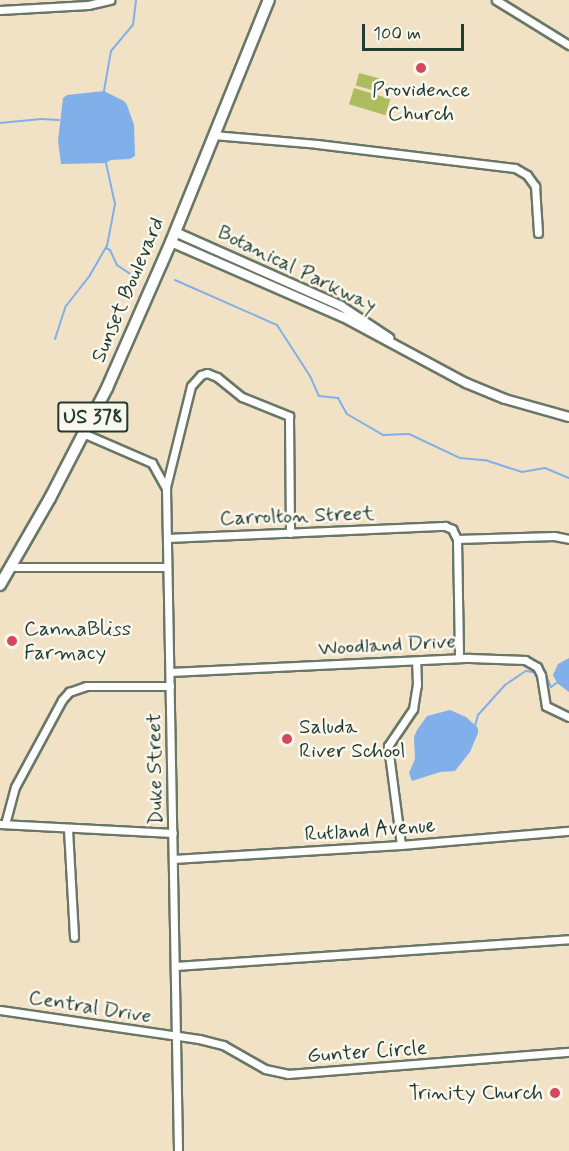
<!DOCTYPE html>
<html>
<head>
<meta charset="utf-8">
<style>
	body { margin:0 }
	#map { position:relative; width:569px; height:1151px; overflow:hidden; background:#f2e2c5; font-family:Mynerve,sans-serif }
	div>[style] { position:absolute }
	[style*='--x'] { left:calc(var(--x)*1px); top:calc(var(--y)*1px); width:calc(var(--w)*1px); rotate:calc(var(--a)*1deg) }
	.green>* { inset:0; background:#acbc5f; transform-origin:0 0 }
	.water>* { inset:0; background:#80afea }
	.stream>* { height:2px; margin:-1px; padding:0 1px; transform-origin:1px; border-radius:1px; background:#80afea }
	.roads { filter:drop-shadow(2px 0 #697767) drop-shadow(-2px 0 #697767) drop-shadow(0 2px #697767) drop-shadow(0 -2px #697767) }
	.minor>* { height:7px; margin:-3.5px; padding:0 3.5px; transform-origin:3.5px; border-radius:3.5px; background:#fff }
	.tertiary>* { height:8px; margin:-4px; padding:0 4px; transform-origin:4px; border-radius:4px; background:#fff }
	.primary>* { height:10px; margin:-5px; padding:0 5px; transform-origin:5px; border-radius:5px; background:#fff }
	.dots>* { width:16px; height:16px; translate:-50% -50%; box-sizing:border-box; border:3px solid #fbf7ec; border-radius:50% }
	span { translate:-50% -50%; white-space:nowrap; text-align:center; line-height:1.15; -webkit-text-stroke:5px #fbf7ec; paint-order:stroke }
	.shield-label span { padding:2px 4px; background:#fbf7ec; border:2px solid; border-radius:4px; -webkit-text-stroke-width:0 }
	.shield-label { font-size:20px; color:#1f3d34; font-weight:700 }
	.poi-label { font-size:21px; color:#1f3d34 }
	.left { translate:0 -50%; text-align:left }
	.right { translate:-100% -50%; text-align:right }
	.street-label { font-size:21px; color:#1f3d34 }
	.scale { position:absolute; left:362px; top:24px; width:102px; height:27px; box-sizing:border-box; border:3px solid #1f3d34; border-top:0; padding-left:8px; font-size:18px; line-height:21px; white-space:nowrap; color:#1f3d34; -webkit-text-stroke:4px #fbf7ec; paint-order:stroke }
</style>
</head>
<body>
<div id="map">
	<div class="green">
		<div style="left:359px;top:73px;width:23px;height:13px;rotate:15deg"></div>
		<div style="left:354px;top:88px;width:38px;height:17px;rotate:17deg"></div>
	</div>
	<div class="water">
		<div style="clip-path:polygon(104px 91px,124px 101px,127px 105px,134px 125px,135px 156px,130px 159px,111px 160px,106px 163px,61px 164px,58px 141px,63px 98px,67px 95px)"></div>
		<div style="clip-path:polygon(569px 658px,569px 692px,557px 683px,553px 675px,558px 664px)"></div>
		<div style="clip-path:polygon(450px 710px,466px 717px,478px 728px,478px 733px,470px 752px,455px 771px,440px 772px,412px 781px,409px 773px,415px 759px,414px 737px,417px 730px,427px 716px)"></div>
	</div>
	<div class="stream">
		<div style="--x:104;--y:91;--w:41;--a:-80.1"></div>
		<div style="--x:111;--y:51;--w:34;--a:-50"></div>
		<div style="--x:133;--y:25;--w:25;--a:-83"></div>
		<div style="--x:0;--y:123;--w:41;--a:-5.6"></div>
		<div style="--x:41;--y:119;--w:18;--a:3"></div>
		<div style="--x:106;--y:248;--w:4;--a:27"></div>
		<div style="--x:110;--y:250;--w:17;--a:65"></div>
		<div style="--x:117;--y:265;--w:23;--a:34"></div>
		<div style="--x:175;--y:280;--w:111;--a:23.8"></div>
		<div style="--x:277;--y:325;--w:61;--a:57.1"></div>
		<div style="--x:310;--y:376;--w:22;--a:66"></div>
		<div style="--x:319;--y:396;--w:19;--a:6"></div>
		<div style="--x:338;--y:398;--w:18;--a:61"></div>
		<div style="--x:347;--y:414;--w:42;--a:30.3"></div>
		<div style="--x:383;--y:435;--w:26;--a:-2"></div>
		<div style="--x:409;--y:434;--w:56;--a:25.2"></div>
		<div style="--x:460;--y:458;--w:25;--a:5"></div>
		<div style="--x:485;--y:460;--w:39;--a:18"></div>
		<div style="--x:522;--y:472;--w:23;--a:-10"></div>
		<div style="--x:545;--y:468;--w:26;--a:23"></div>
		<div style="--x:55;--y:339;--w:35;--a:-72"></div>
		<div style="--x:66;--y:306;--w:39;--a:-52"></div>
		<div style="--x:90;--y:275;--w:34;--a:-60"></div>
		<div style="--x:107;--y:246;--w:43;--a:-79.2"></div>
		<div style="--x:115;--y:204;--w:42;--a:-102.4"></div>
		<div style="--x:545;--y:673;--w:15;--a:67"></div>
		<div style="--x:551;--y:687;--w:9;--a:-36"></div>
		<div style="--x:475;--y:726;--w:11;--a:-75"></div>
		<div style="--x:478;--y:715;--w:40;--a:-48"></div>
		<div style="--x:505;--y:685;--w:25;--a:-34"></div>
		<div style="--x:526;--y:671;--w:7;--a:8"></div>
	</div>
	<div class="roads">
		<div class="minor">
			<div style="--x:496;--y:0;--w:86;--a:31.7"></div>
			<div style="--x:0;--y:10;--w:88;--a:-3.3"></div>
			<div style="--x:88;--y:5;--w:23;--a:-13"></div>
			<div style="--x:213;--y:135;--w:104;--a:4.9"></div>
			<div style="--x:317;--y:144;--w:199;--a:6.9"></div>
			<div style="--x:515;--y:168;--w:14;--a:30"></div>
			<div style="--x:527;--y:175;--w:14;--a:54"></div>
			<div style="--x:535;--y:186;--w:47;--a:86.3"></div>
			<div style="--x:85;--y:434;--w:73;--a:23.4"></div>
			<div style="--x:152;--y:463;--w:29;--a:61"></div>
			<div style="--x:166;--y:488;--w:663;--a:88.96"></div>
			<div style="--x:166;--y:487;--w:104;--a:-76.1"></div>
			<div style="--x:191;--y:386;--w:15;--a:-48"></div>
			<div style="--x:201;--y:375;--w:6;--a:-18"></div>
			<div style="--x:207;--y:373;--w:11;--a:22"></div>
			<div style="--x:217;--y:377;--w:32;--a:39"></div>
			<div style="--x:242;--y:397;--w:51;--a:22"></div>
			<div style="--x:289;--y:416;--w:117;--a:89.5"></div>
			<div style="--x:167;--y:538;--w:278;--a:-2.5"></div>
			<div style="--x:445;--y:526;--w:8;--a:23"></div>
			<div style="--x:452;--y:529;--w:11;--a:63"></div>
			<div style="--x:457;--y:539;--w:119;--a:89"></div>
			<div style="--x:457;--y:539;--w:97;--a:-1.8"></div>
			<div style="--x:554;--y:536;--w:15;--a:11"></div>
			<div style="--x:10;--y:567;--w:157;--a:0"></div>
			<div style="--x:170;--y:672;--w:300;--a:-2.7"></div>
			<div style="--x:470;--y:658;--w:55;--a:2.1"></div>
			<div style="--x:525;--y:660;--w:14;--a:30"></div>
			<div style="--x:537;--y:667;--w:9;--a:63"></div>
			<div style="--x:541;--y:675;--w:31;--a:81"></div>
			<div style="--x:546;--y:706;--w:25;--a:26"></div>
			<div style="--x:0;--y:824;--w:173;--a:3"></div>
			<div style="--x:5;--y:824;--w:38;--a:-75"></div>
			<div style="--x:15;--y:787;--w:99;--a:-61.6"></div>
			<div style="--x:62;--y:700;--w:11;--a:-49"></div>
			<div style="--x:69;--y:692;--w:18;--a:-19"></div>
			<div style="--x:86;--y:686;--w:84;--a:0"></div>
			<div style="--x:68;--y:829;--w:108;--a:86.8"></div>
			<div style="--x:401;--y:845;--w:100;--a:-97.5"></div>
			<div style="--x:388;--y:746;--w:45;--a:-56"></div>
			<div style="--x:413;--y:709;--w:24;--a:-81"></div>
			<div style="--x:417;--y:685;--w:24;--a:-92"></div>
			<div style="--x:173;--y:859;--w:228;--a:-3.5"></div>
			<div style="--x:401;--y:845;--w:169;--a:-4.8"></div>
			<div style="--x:175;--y:966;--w:395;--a:-3.9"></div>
			<div style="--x:0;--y:1010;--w:201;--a:8.3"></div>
			<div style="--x:199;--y:1039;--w:25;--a:14"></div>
			<div style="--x:223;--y:1045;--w:48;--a:29.7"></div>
			<div style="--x:265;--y:1069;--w:24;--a:12"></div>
			<div style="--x:288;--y:1074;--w:282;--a:-4.5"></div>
		</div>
		<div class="tertiary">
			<div style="--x:175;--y:232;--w:182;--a:24"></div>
			<div style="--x:341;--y:306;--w:58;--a:33.7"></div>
			<div style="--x:171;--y:242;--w:188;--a:23.6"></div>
			<div style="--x:343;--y:317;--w:140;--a:28.2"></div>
			<div style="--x:466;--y:383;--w:42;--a:22.3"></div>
			<div style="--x:505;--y:399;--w:66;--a:15.7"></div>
		</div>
		<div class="primary">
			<div style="--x:0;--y:585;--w:100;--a:-60.1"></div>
			<div style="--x:50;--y:498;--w:124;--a:-62.6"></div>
			<div style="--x:107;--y:388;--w:159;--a:-66.3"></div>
			<div style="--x:171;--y:242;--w:261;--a:-68"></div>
		</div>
	</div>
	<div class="dots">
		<div style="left:421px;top:68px;background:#d1495b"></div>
		<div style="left:12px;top:641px;background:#d1495b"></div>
		<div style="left:287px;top:739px;background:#d1495b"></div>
		<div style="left:555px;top:1093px;background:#d1495b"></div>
	</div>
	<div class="shield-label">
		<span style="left:93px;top:417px">US 378</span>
	</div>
	<div class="poi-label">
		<span style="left:421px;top:102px">Providence<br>Church</span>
		<span class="left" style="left:24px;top:641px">CannaBliss<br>Farmacy</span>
		<span class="left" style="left:299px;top:739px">Saluda<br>River School</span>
		<span class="right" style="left:543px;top:1093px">Trinity Church</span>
	</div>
	<div class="street-label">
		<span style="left:297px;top:269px;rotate:26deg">Botanical Parkway</span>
		<span style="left:128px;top:290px;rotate:-67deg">Sunset Boulevard</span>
		<span style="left:297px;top:516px;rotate:-2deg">Carrolton Street</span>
		<span style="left:387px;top:645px;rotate:-3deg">Woodland Drive</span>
		<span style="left:155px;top:769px;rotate:-91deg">Duke Street</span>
		<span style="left:370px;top:830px;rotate:-4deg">Rutland Avenue</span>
		<span style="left:90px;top:1007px;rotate:9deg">Central Drive</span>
		<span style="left:367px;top:1052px;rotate:-4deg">Gunter Circle</span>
	</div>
	<div class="scale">100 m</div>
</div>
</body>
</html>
